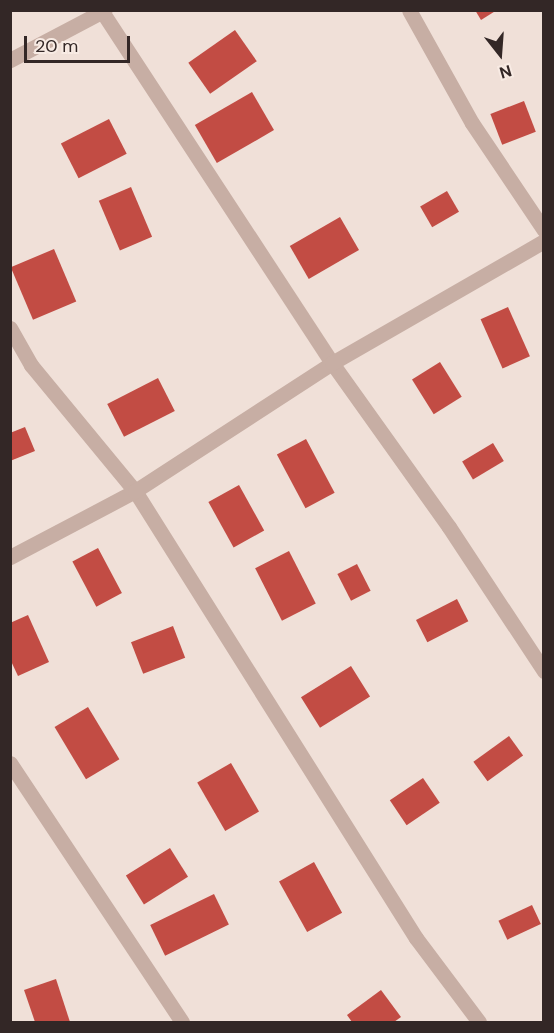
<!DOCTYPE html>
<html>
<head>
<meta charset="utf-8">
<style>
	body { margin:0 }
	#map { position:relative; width:554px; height:1033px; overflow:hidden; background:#f0e0d8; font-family:"DM Sans",sans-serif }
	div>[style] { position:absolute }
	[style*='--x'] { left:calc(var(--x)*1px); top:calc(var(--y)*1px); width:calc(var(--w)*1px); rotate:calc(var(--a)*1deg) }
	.building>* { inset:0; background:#c24c44; transform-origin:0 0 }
	.minor>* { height:15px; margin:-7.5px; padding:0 7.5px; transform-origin:7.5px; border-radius:7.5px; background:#c7aea4 }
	span { translate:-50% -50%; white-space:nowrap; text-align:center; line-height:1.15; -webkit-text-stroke:5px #f8ebe4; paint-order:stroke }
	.frame { position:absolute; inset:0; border:12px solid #332726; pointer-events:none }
	.north { position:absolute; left:470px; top:24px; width:60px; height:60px; -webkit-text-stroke:4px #f8ebe4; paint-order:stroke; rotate:163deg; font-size:16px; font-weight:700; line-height:24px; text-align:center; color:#332726 }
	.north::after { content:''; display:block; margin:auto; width:21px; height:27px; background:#332726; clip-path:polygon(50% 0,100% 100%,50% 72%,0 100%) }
	.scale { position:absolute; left:24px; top:36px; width:106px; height:27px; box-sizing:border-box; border:3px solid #332726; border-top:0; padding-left:8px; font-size:18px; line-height:21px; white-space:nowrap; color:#332726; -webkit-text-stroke:4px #f8ebe4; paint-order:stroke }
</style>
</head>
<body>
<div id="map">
	<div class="building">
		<div style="clip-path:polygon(475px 10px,497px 10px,481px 20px)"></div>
		<div style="left:235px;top:30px;width:38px;height:57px;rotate:55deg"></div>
		<div style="left:252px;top:92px;width:44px;height:66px;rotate:60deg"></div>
		<div style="left:524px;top:101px;width:33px;height:36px;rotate:69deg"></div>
		<div style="left:109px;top:119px;width:39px;height:54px;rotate:63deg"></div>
		<div style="left:131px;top:187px;width:54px;height:35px;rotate:67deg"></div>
		<div style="left:447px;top:191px;width:24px;height:31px;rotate:60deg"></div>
		<div style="left:340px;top:217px;width:38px;height:58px;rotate:60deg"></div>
		<div style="left:54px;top:249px;width:57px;height:47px;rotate:67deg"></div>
		<div style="left:508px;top:307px;width:54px;height:30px;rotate:66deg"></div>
		<div style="left:440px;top:362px;width:41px;height:33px;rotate:58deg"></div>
		<div style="left:158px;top:378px;width:37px;height:57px;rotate:63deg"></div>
		<div style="clip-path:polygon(25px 427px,35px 451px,10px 461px,10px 433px)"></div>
		<div style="left:306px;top:439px;width:61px;height:33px;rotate:62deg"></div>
		<div style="left:493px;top:443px;width:21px;height:36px;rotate:59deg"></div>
		<div style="left:239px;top:485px;width:52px;height:35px;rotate:61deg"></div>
		<div style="left:98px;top:548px;width:51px;height:29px;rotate:62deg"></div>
		<div style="left:289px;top:551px;width:59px;height:38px;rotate:63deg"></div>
		<div style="left:357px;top:564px;width:30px;height:22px;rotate:63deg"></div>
		<div style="left:457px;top:599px;width:25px;height:46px;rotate:63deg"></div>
		<div style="clip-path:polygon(28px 615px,49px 662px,18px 676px,10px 659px,10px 623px)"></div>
		<div style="left:173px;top:626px;width:34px;height:45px;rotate:69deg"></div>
		<div style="left:351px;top:666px;width:36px;height:59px;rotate:58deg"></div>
		<div style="left:88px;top:707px;width:61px;height:39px;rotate:59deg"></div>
		<div style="left:509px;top:736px;width:24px;height:44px;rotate:54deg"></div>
		<div style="left:231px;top:763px;width:56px;height:39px;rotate:60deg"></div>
		<div style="left:423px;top:778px;width:30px;height:40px;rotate:56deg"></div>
		<div style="left:170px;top:848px;width:34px;height:52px;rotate:58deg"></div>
		<div style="left:314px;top:862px;width:58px;height:40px;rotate:61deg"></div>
		<div style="left:214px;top:894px;width:34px;height:71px;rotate:64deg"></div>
		<div style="left:532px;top:905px;width:21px;height:37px;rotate:65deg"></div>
		<div style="clip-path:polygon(56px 979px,70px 1022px,35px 1022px,24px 990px)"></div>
		<div style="clip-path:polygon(381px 990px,401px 1017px,394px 1022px,352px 1022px,347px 1015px)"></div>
	</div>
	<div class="minor">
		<div style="--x:101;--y:10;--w:422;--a:56.8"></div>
		<div style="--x:332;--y:363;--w:201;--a:54.5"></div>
		<div style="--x:449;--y:527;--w:173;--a:56.6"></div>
		<div style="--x:409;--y:10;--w:129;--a:60.9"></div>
		<div style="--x:472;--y:123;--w:129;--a:56.1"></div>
		<div style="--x:10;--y:60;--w:107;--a:-27.8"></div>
		<div style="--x:10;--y:328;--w:43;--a:60.4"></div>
		<div style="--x:31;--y:365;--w:163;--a:50.5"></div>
		<div style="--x:135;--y:491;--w:528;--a:57.85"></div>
		<div style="--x:416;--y:938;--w:105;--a:53.1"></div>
		<div style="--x:10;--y:557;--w:141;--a:-27.8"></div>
		<div style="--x:135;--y:491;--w:235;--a:-33"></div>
		<div style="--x:332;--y:363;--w:245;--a:-29.9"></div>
		<div style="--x:10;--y:763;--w:311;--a:56.4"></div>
	</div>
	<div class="frame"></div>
	<div class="north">N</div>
	<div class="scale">20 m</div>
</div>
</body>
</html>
